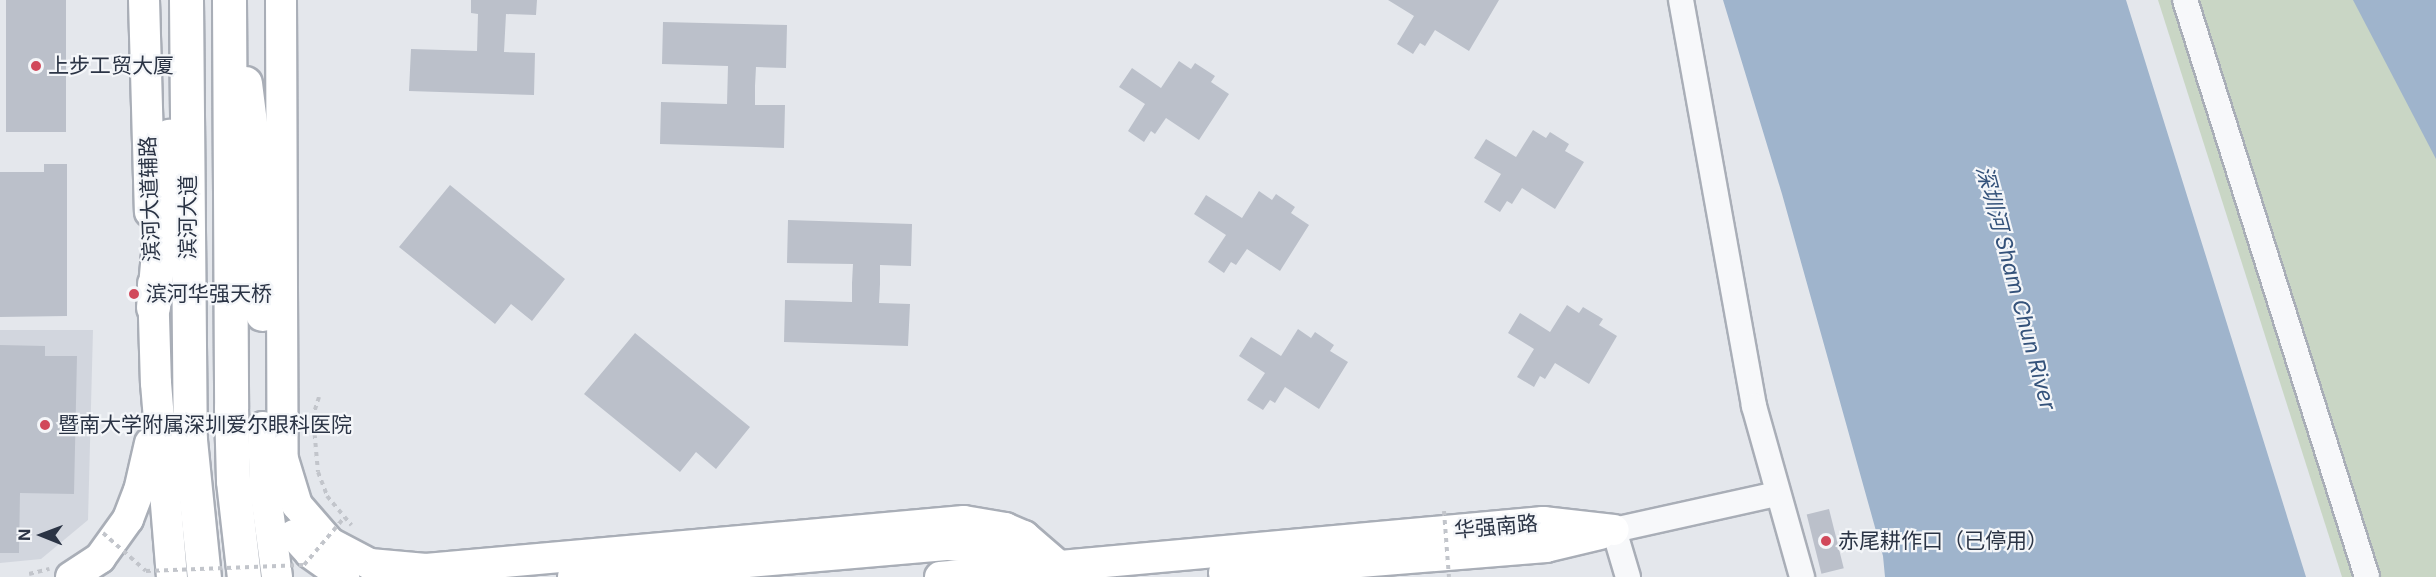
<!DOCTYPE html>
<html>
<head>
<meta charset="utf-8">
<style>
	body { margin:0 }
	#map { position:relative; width:2436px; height:577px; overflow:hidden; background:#e4e7ec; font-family:Inter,"Noto Sans SC",sans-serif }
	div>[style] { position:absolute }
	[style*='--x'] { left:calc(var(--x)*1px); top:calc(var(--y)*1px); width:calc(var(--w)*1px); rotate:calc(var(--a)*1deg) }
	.built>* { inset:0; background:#d2d6de }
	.green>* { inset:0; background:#c9d6c5 }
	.water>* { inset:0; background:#9fb4cc }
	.building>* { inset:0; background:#bbc0ca; transform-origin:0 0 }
	.path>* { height:4px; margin-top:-2px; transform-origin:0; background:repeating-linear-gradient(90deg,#c2c5cb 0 4.5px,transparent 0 9px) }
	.roads { filter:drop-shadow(2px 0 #a9aeb7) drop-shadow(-2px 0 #a9aeb7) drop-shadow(0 2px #a9aeb7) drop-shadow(0 -2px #a9aeb7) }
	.minor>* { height:24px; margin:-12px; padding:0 12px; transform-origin:12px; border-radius:12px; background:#f7f8fa }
	.major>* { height:30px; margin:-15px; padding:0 15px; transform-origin:15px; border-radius:15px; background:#fff }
	.highway>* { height:33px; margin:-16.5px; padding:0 16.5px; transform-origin:16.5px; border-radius:16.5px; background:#fff }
	.path-bridge>* { height:4px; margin-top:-2px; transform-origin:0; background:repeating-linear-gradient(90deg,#c2c5cb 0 4.5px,transparent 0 9px) }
	.dots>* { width:16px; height:16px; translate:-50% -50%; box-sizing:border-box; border:3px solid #f4f6f9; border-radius:50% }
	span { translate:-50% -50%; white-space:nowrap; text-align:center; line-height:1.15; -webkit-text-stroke:4.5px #f4f6f9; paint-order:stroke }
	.poi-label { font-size:21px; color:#2b3445 }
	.left { translate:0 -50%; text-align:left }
	.street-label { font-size:21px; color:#2b3445 }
	.water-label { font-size:22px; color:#34527a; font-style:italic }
	.north { position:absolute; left:12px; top:505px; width:60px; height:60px; -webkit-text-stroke:4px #f4f6f9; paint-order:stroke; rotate:271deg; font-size:16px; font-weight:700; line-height:24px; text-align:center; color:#2b3445 }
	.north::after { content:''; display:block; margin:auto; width:21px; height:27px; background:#2b3445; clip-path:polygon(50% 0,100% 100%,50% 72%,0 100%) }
</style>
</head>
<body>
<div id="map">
	<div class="built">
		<div style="clip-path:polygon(0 330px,93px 330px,88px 520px,41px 559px,0 563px)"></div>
	</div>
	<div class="green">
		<div style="clip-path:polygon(2158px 0,2436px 0,2436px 577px,2342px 577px)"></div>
	</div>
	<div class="water">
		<div style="clip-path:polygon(1723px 0,2126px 0,2306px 577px,1885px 577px,1883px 556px,1782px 194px)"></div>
		<div style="clip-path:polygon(2353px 0,2436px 0,2436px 159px)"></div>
	</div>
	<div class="building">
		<div style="left:6px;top:0;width:60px;height:132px"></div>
		<div style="clip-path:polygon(471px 0,537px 0,536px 15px,506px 14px,504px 52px,535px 53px,534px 95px,409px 91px,411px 49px,477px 51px,478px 14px,471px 13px)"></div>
		<div style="clip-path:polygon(1388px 0,1499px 0,1469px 51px,1435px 30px,1425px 46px,1420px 43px,1413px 54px,1397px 44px,1414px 16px)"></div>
		<div style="clip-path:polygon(663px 22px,787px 25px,786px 68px,756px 67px,755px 86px,755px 105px,785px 105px,784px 148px,660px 144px,661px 102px,727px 104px,728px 66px,662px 64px)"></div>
		<div style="clip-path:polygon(1179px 61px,1191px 69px,1195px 63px,1215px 76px,1211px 82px,1229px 94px,1199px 140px,1166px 118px,1155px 134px,1151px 131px,1144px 142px,1128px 131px,1145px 104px,1119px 87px,1132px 68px,1161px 88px)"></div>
		<div style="clip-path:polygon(1533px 130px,1546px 138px,1550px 132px,1569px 144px,1565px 151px,1584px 162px,1555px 209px,1522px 188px,1512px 204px,1507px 201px,1500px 212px,1484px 202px,1501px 174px,1474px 158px,1486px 139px,1516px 157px)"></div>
		<div style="clip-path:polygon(44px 164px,67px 164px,67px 316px,0 317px,0 172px,44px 172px)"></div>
		<div style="clip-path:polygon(450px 185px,565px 279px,532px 321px,511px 304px,495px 324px,399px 247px)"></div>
		<div style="clip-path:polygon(1259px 191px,1272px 200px,1276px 194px,1295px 207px,1291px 213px,1309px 225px,1280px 271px,1247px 249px,1236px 265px,1231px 262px,1224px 273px,1208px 262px,1226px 235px,1194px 214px,1206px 195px,1242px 218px)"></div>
		<div style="clip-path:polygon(788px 220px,912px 224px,911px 266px,880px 265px,880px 284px,879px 303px,910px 304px,908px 346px,784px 342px,785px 300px,852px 302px,852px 283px,853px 264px,787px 263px)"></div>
		<div style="clip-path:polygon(1567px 305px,1579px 313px,1583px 307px,1603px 319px,1599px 325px,1617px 336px,1589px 384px,1555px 363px,1545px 379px,1540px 376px,1534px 387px,1517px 377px,1534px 349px,1508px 333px,1520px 313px,1550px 332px)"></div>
		<div style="clip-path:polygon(1298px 329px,1311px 338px,1315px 332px,1334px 345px,1330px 351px,1348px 362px,1319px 409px,1285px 387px,1275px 403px,1270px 400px,1263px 410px,1247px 400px,1265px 373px,1239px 356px,1251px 337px,1281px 356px)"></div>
		<div style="clip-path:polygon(635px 333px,750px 427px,716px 469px,696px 452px,680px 472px,584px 394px)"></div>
		<div style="clip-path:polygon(0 345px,45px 346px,45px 356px,77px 356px,74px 494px,20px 493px,19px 553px,0 553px)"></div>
		<div style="left:1829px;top:509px;width:61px;height:23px;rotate:76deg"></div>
	</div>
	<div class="path">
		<div style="--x:319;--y:397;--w:20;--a:108"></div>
		<div style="--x:313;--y:416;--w:56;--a:84.9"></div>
		<div style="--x:318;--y:472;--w:26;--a:69"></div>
		<div style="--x:327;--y:496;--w:38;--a:50"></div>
		<div style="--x:29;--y:574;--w:21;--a:-14"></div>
	</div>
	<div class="roads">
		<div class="minor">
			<div style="--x:1681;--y:0;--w:413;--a:79.8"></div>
			<div style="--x:1754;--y:406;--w:178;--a:74.3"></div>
			<div style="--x:2185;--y:0;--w:605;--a:72.49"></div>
			<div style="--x:1628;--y:577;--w:49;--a:-106.6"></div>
			<div style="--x:1614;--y:530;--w:167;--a:-12.5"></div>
		</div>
		<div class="major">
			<div style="--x:144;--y:0;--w:212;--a:88.4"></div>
			<div style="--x:281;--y:0;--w:459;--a:89.8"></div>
			<div style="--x:283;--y:459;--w:48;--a:73.1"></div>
			<div style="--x:297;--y:505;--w:50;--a:49"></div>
			<div style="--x:330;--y:543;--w:45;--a:27.7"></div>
			<div style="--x:370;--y:564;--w:56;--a:5.1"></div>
			<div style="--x:426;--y:569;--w:540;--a:-5.1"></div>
			<div style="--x:964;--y:521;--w:42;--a:9.7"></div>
			<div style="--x:1005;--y:528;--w:21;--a:23"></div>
			<div style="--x:1024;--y:536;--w:49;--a:40.9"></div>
			<div style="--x:153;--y:284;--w:99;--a:88.3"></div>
			<div style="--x:156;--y:383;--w:195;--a:85.3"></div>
			<div style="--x:263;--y:427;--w:61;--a:88.1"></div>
			<div style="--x:265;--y:488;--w:90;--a:82.3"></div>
			<div style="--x:294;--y:535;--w:24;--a:48"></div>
			<div style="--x:310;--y:553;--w:42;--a:35.2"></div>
			<div style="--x:1224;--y:573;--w:323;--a:-4.6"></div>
			<div style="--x:1546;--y:547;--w:56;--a:-13.5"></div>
			<div style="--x:71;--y:577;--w:35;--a:-33"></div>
			<div style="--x:100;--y:558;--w:48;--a:-54.3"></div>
			<div style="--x:128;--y:519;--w:30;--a:-69"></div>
			<div style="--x:139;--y:491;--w:49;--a:-77.1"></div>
			<div style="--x:573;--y:577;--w:377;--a:-4.9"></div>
			<div style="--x:949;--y:545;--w:47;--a:4.9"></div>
			<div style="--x:996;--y:549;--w:50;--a:15.2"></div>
			<div style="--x:940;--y:577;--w:606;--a:-5.21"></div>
			<div style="--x:1543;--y:522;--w:71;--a:6.4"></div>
		</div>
		<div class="highway">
			<div style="--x:186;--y:0;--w:440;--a:89.5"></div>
			<div style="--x:190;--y:440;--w:138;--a:84.2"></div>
			<div style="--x:229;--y:0;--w:408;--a:89.7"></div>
			<div style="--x:231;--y:408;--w:73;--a:88.4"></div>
			<div style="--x:233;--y:481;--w:97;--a:83.5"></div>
			<div style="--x:245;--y:83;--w:104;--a:82.8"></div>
			<div style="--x:258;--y:186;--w:128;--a:88.2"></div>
			<div style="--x:153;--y:307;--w:172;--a:-84.7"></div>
		</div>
	</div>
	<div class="path-bridge">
		<div style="--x:1444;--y:511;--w:66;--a:85.7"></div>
		<div style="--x:103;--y:533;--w:57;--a:41.5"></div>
		<div style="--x:146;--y:571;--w:158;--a:-2.2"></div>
		<div style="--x:304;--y:565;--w:60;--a:-49.7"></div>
	</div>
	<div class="dots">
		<div style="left:36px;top:66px;background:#d1495b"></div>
		<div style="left:134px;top:294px;background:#d1495b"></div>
		<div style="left:45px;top:425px;background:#d1495b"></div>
		<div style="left:1826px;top:541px;background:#d1495b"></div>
	</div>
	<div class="poi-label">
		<span class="left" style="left:48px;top:66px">上步工贸大厦</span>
		<span class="left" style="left:146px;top:294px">滨河华强天桥</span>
		<span class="left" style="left:58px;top:425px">暨南大学附属深圳爱尔眼科医院</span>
		<span class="left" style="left:1838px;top:541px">赤尾耕作口（已停用）</span>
	</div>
	<div class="street-label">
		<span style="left:150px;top:199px;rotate:-92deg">滨河大道辅路</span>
		<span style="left:188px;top:217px;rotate:-90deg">滨河大道</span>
		<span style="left:1496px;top:527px;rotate:-5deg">华强南路</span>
	</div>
	<div class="water-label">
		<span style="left:2016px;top:288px;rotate:75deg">深圳河 Sham Chun River</span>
	</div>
	<div class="north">N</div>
</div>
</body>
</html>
